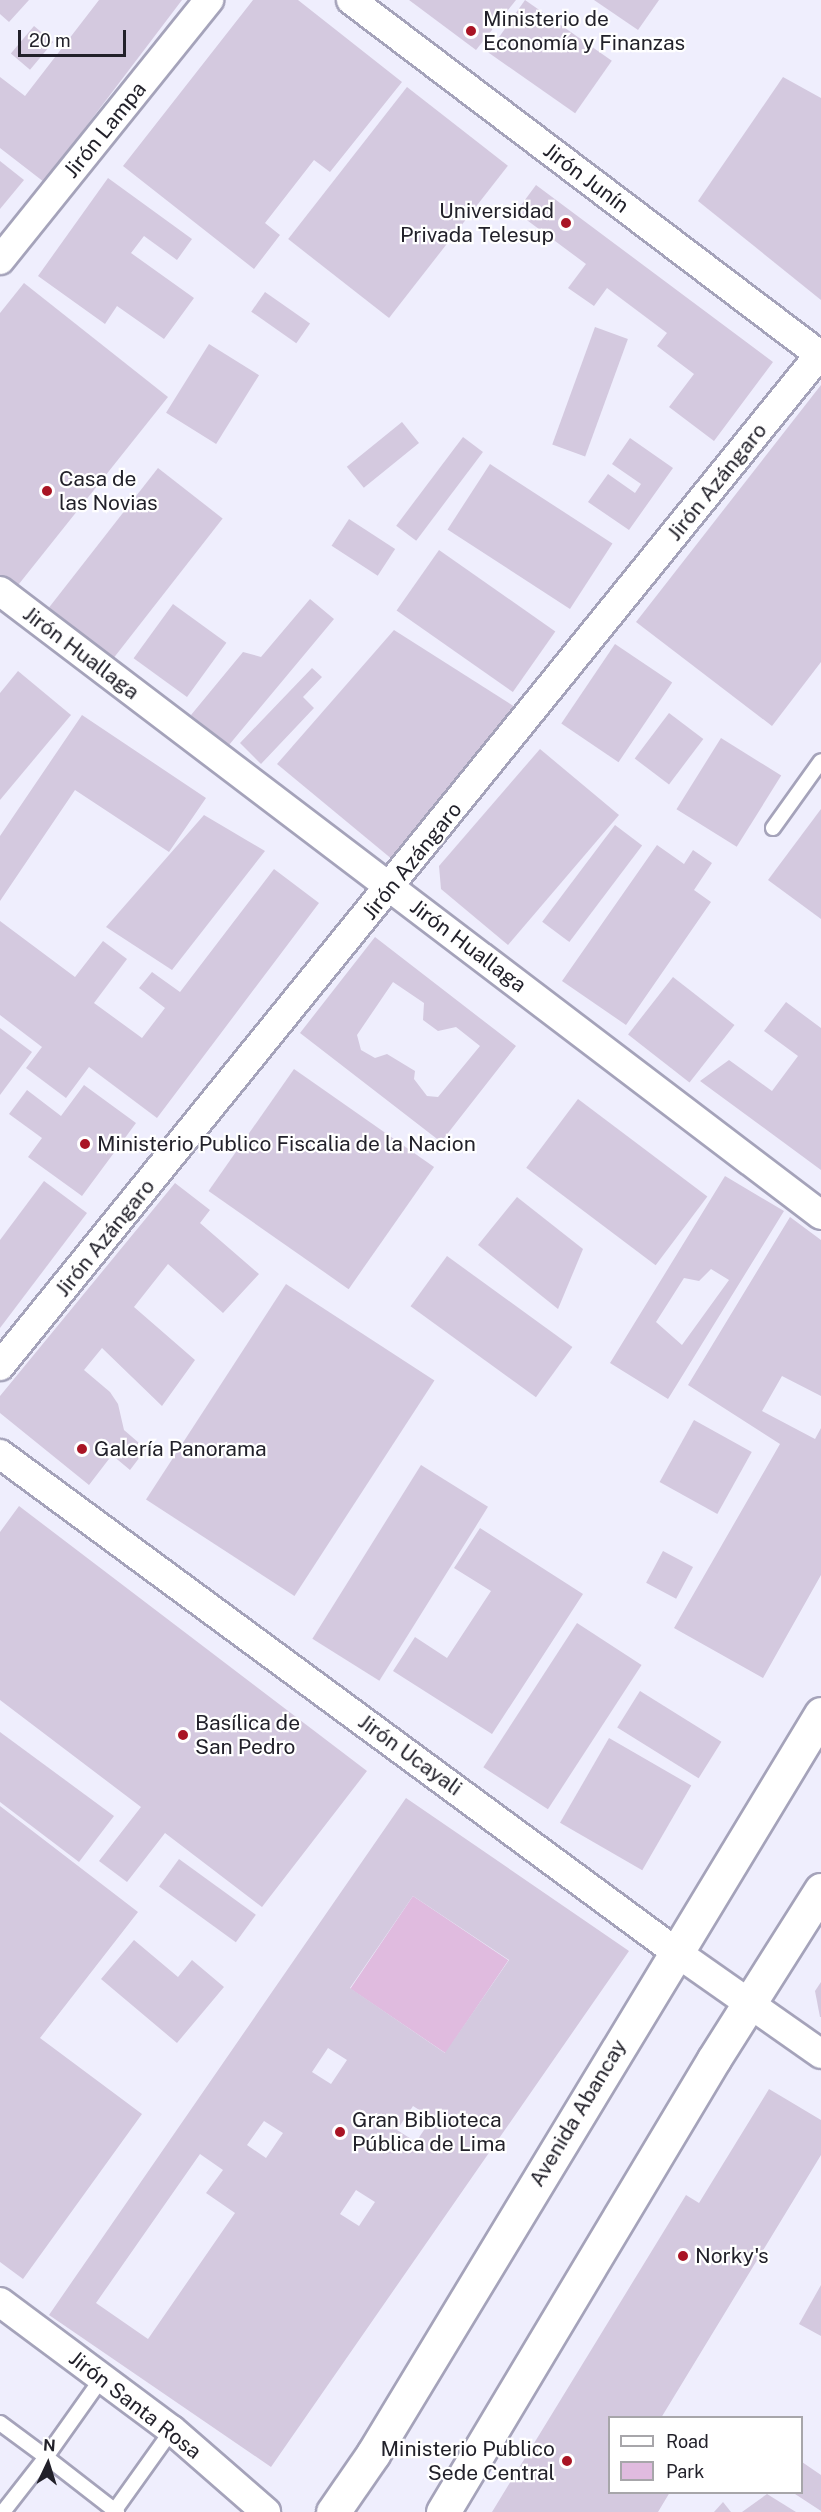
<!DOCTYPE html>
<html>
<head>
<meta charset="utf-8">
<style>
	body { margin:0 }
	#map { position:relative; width:821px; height:2512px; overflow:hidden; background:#efeefd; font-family:"Public Sans",sans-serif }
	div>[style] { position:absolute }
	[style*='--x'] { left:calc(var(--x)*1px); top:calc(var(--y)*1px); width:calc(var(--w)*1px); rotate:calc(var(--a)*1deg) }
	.green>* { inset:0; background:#e0bbdf; transform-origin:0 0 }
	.building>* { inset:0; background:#d4c9df; transform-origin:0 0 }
	.roads { filter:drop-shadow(2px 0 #a5a3ba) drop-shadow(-2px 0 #a5a3ba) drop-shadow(0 2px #a5a3ba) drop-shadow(0 -2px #a5a3ba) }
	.lane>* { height:14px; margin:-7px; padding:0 7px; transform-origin:7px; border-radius:7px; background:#fff }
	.street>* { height:28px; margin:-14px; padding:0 14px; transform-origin:14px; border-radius:14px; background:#fff }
	.primary>* { height:33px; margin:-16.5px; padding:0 16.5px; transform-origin:16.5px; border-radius:16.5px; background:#fff }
	.dots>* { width:16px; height:16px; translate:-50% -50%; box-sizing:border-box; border:3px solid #fff; border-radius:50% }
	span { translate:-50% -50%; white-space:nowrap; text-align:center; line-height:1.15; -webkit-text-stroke:4.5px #fff; paint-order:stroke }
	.poi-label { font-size:21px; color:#22212a }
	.left { translate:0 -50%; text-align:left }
	.right { translate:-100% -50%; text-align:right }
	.street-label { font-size:21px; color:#22212a }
	.legend { position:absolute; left:608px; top:2416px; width:195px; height:78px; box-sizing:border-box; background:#fff; border:2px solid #a7a6aa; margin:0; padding:8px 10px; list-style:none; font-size:18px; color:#22212a }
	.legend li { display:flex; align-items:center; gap:12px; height:30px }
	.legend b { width:30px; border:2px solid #a7a6aa }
	.north { position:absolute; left:18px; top:2434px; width:60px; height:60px; -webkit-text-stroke:4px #fff; paint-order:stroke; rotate:4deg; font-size:16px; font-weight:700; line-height:24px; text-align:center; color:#22212a }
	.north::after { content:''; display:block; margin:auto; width:21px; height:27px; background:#22212a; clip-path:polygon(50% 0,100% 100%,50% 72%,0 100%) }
	.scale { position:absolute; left:18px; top:30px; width:108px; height:27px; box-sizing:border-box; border:3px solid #22212a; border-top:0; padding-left:8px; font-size:18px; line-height:21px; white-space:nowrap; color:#22212a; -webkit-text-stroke:4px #fff; paint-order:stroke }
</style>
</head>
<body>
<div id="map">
	<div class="green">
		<div style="left:413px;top:1896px;width:115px;height:112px;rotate:34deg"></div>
	</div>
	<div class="building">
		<div style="clip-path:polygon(0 0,29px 0,9px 22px,0 14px)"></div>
		<div style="clip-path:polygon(99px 0,182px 0,44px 182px,0 148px,0 77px,25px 96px)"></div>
		<div style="clip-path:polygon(253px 0,298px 0,402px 82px,330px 172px,314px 160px,265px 223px,280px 235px,254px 269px,123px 166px)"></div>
		<div style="clip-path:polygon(409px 0,516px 0,476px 50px)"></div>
		<div style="left:525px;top:0;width:106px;height:64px;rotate:35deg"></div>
		<div style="clip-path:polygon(594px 0,659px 0,638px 30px)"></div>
		<div style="left:34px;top:26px;width:25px;height:36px;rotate:40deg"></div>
		<div style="clip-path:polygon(783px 77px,821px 98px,821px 300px,698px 201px)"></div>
		<div style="left:407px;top:87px;width:128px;height:193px;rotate:38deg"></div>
		<div style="clip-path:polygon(0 161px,24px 180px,0 209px)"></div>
		<div style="clip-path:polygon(108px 178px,192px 239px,177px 260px,144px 236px,131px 253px,194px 298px,164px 339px,117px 306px,105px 324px,38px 276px)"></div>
		<div style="clip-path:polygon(536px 185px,773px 362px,714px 441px,669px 407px,694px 374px,657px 346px,667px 333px,607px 288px,594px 306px,568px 288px,586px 264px,516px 212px)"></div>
		<div style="clip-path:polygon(24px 283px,168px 397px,11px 594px,0 585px,0 313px)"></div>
		<div style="left:265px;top:292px;width:55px;height:24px;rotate:35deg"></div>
		<div style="left:595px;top:327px;width:35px;height:125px;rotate:20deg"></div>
		<div style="left:209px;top:344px;width:59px;height:81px;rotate:32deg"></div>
		<div style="clip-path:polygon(821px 385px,821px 662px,772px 726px,636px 622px)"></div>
		<div style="left:402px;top:422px;width:27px;height:71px;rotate:51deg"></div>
		<div style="left:463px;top:437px;width:25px;height:111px;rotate:37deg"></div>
		<div style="clip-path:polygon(630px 438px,673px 468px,629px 530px,588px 502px,608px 474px,635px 493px,641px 484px,612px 464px)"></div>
		<div style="left:490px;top:464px;width:146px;height:78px;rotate:33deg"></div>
		<div style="left:158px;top:468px;width:82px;height:177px;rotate:38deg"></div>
		<div style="left:349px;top:519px;width:55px;height:32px;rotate:33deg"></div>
		<div style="left:439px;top:550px;width:142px;height:74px;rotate:35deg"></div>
		<div style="clip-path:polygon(310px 599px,334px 619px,229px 745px,191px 715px,243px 652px,261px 657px)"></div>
		<div style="left:173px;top:604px;width:66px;height:67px;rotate:36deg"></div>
		<div style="clip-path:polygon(394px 630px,515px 707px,393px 860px,277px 764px)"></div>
		<div style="left:615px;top:644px;width:69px;height:96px;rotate:34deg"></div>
		<div style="clip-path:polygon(312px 668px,322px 677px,303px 697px,314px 708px,261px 764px,240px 743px)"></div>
		<div style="clip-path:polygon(18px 671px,71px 715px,0 800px,0 693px)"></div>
		<div style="left:669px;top:713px;width:43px;height:57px;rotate:37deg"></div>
		<div style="clip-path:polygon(82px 715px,206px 798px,169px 852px,75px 790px,0 901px,0 836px)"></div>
		<div style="left:721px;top:738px;width:71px;height:84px;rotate:32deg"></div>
		<div style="clip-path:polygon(540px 749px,619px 815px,508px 945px,441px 889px,439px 866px)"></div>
		<div style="clip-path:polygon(821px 809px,821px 919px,768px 880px)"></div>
		<div style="clip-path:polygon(204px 815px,265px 851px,172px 970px,106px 927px)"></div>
		<div style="left:615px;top:825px;width:34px;height:121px;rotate:37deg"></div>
		<div style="clip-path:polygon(657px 845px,684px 864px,693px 850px,712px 863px,694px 890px,711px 902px,626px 1025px,562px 981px)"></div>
		<div style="clip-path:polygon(274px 869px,319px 903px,157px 1118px,89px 1067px,66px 1098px,26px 1068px,42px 1047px,0 1015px,0 921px,75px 977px,103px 941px,127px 959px,94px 1003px,142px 1038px,165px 1008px,139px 988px,152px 972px,180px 992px)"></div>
		<div style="clip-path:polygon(evenodd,375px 937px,516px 1046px,441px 1142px,300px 1033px,375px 937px,393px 982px,424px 1003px,423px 1020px,438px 1031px,456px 1027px,480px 1046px,438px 1097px,427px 1096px,414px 1079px,415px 1071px,387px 1054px,375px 1058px,361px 1050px,357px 1035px,393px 982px)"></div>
		<div style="left:673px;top:977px;width:78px;height:73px;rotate:38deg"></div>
		<div style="clip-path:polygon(786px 1002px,821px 1028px,821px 1170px,700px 1081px,729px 1060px,772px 1091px,798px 1056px,764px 1031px)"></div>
		<div style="clip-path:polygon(0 1028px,32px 1052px,0 1095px)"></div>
		<div style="left:294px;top:1069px;width:171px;height:149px;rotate:35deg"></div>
		<div style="clip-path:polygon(84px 1085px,136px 1123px,82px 1196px,28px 1157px,42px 1138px,9px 1114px,27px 1090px,61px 1116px)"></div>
		<div style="left:578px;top:1099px;width:162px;height:86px;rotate:37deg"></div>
		<div style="clip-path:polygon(evenodd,725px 1176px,784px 1211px,668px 1399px,610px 1363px,725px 1176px,711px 1269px,729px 1280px,682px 1345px,656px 1322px,684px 1278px,699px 1281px,711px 1269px)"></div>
		<div style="clip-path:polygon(44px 1181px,87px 1213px,0 1328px,0 1240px)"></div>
		<div style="clip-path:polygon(175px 1183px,210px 1210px,200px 1223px,259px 1274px,223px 1313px,168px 1264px,134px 1307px,195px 1360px,162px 1406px,102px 1348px,84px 1370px,110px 1392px,118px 1404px,124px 1430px,146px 1449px,130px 1470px,112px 1455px,89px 1485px,0 1413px,0 1396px)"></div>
		<div style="clip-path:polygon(517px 1197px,583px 1249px,558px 1309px,478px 1245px)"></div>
		<div style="clip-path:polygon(790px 1217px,821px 1240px,821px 1396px,782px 1376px,762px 1411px,815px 1439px,821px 1428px,821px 1575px,763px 1678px,674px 1628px,780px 1444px,688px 1385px)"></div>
		<div style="left:447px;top:1256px;width:155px;height:62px;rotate:36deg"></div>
		<div style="left:286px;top:1284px;width:177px;height:257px;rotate:33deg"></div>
		<div style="left:694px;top:1420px;width:66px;height:71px;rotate:29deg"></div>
		<div style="left:421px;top:1465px;width:79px;height:205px;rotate:32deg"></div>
		<div style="clip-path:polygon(19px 1506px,367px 1771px,262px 1907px,165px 1833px,127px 1882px,99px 1861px,141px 1807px,0 1700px,0 1532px)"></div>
		<div style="clip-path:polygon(480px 1528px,583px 1594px,492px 1734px,393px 1671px,415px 1637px,447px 1658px,491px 1591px,454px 1568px)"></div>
		<div style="left:663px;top:1551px;width:34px;height:36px;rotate:28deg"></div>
		<div style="left:577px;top:1623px;width:77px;height:172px;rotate:33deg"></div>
		<div style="left:640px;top:1691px;width:96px;height:43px;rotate:32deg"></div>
		<div style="clip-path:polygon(0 1732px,114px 1816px,79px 1862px,0 1802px)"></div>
		<div style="left:609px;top:1738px;width:95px;height:98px;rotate:30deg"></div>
		<div style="clip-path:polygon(evenodd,406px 1798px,629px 1951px,271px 2467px,49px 2315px,406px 1798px,413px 1896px,509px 1960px,445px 2053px,350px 1988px,413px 1896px,406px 1798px,328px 2048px,347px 2060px,331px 2084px,312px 2072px,328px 2048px,406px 1798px,413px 2106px,432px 2118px,416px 2142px,397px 2130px,413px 2106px,406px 1798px,264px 2121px,283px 2133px,266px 2158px,247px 2145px,264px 2121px,406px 1798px,200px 2154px,223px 2170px,206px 2193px,235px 2213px,148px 2339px,96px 2303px,200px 2154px,406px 1798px,356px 2190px,375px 2202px,359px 2226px,340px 2214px,356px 2190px)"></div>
		<div style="clip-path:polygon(0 1806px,138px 1912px,40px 2038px,142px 2114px,23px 2279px,0 2262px)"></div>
		<div style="left:179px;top:1859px;width:95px;height:34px;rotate:36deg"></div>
		<div style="clip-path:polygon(134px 1940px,178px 1977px,192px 1960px,224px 1987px,177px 2043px,101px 1979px)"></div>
		<div style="clip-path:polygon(821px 1982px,821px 2017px,820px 2017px,815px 1991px)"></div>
		<div style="clip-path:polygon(769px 2089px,821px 2120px,821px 2155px,661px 2418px,610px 2418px,610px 2492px,670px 2492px,658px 2512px,492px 2512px,686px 2195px,699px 2203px)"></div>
		<div style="clip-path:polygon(821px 2285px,821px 2336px,799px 2324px)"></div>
		<div style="clip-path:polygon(802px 2462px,821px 2475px,821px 2511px,792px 2492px,802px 2492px)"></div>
		<div style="clip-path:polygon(767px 2494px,796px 2512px,742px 2512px)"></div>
		<div style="clip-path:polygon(723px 2502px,731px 2512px,714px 2512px)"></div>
	</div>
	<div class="roads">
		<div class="lane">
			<div style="--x:773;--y:828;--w:82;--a:-54.4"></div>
			<div style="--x:102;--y:2378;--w:97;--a:125.3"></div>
			<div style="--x:46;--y:2457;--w:90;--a:37.8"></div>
			<div style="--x:0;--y:2423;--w:57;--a:36.5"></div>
			<div style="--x:46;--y:2457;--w:70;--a:128"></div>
			<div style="--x:115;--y:2510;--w:98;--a:-54.5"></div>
		</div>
		<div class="street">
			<div style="--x:351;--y:0;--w:590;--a:37.14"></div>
			<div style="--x:0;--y:260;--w:334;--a:-51.2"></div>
			<div style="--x:0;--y:591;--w:1031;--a:37.24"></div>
			<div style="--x:0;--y:1366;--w:1304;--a:-50.98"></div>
			<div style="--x:0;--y:1454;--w:840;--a:36.38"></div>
			<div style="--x:676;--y:1952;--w:177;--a:35.1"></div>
			<div style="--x:0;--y:2302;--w:214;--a:36.7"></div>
			<div style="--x:172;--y:2430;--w:125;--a:41.1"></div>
		</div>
		<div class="primary">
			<div style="--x:333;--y:2512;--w:70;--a:-55.4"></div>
			<div style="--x:373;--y:2454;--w:865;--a:-58.81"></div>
			<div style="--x:443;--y:2512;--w:528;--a:-59.11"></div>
			<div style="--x:714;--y:2059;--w:200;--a:-57.7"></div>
		</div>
	</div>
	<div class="dots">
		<div style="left:471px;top:31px;background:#a91424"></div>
		<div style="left:566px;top:223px;background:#a91424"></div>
		<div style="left:47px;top:491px;background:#a91424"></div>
		<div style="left:85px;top:1144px;background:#a91424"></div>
		<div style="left:82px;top:1449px;background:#a91424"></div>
		<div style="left:183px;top:1735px;background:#a91424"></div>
		<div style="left:340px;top:2132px;background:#a91424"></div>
		<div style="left:683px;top:2256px;background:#a91424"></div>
		<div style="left:567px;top:2461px;background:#a91424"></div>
	</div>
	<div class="poi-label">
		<span class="left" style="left:483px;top:31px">Ministerio de<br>Economía y Finanzas</span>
		<span class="right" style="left:554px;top:223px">Universidad<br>Privada Telesup</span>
		<span class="left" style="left:59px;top:491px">Casa de<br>las Novias</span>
		<span class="left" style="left:97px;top:1144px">Ministerio Publico Fiscalia de la Nacion</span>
		<span class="left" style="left:94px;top:1449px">Galería Panorama</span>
		<span class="left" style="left:195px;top:1735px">Basílica de<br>San Pedro</span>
		<span class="left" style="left:352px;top:2132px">Gran Biblioteca<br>Pública de Lima</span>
		<span class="left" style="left:695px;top:2256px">Norky's</span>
		<span class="right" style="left:555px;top:2461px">Ministerio Publico<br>Sede Central</span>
	</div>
	<div class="street-label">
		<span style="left:105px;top:130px;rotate:-51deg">Jirón Lampa</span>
		<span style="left:586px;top:178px;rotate:37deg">Jirón Junín</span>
		<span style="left:717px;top:482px;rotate:-51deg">Jirón Azángaro</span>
		<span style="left:81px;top:653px;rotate:37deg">Jirón Huallaga</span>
		<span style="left:412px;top:861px;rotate:-51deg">Jirón Azángaro</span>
		<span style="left:468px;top:946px;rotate:37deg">Jirón Huallaga</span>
		<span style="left:105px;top:1238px;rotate:-51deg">Jirón Azángaro</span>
		<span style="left:410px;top:1755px;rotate:36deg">Jirón Ucayali</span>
		<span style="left:578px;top:2113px;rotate:-59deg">Avenida Abancay</span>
		<span style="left:135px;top:2405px;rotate:38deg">Jirón Santa Rosa</span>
	</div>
	<ul class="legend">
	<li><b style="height:8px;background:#fff"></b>Road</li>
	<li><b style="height:16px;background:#e0bbdf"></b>Park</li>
	</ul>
	<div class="north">N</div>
	<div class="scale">20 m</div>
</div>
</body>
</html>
